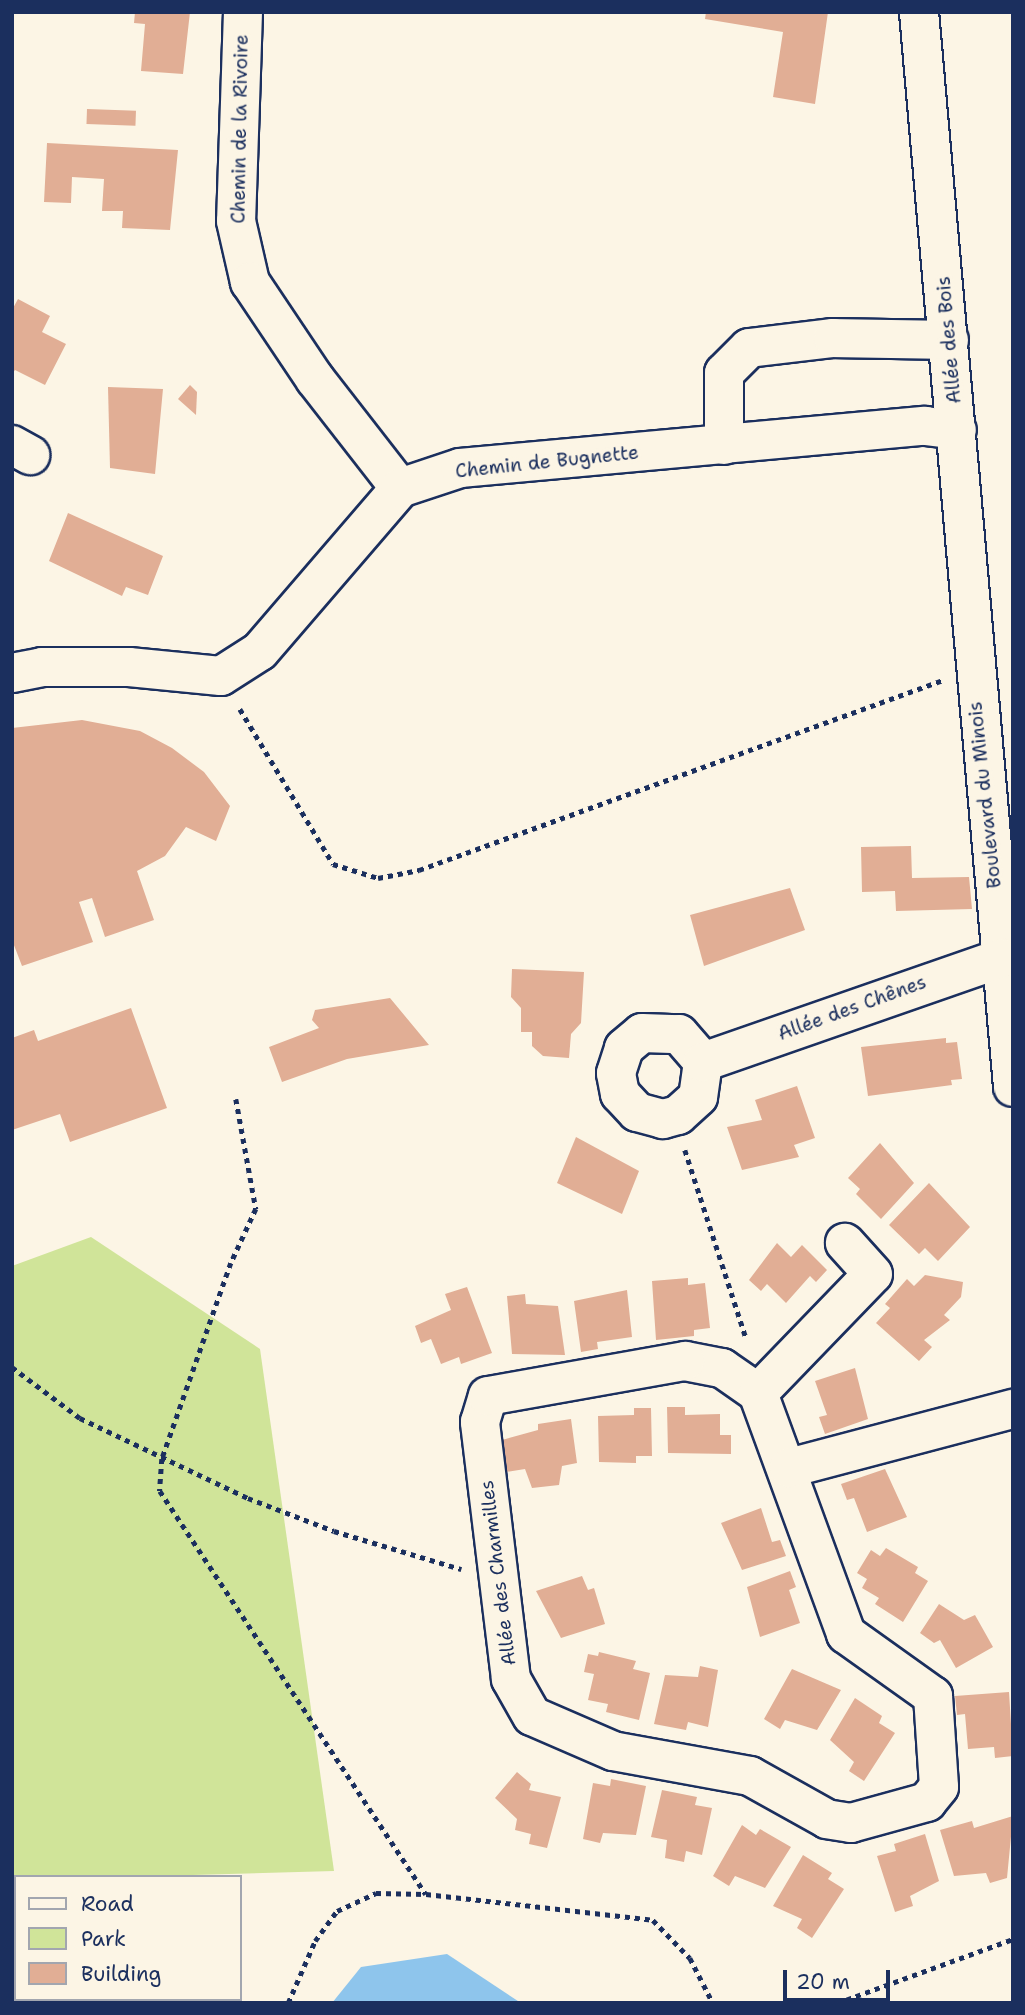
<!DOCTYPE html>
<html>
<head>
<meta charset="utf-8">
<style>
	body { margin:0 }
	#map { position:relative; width:1025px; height:2015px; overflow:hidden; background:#fcf5e5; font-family:"Shantell Sans",sans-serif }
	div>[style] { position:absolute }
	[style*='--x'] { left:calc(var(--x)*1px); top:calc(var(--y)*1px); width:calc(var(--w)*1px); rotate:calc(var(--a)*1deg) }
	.green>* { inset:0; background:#d0e499 }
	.water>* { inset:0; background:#8ec5ec }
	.building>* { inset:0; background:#e1ae95; transform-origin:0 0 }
	.path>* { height:4.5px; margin-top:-2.25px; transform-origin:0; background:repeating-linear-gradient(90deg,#1b2f5e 0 5px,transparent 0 10px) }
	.roads { filter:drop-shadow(2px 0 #1b2f5e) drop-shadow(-2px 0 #1b2f5e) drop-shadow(0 2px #1b2f5e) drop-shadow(0 -2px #1b2f5e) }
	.minor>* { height:38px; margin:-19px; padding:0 19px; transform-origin:19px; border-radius:19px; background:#fcf5e5 }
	span { translate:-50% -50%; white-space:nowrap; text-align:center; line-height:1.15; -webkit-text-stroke:7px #fcf5e5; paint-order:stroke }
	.street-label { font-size:19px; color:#1b2f5e }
	.frame { position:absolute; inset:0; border:14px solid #1b2f5e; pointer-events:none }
	.legend { position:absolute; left:14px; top:1875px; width:228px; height:126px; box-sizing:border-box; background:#fcf5e5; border:2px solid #a2a6af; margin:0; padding:9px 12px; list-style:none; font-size:21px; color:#1b2f5e }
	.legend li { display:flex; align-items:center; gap:14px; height:35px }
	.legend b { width:35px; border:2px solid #a2a6af }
	.scale { position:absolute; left:783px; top:1970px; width:107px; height:32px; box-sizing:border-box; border:4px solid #1b2f5e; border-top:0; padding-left:9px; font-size:21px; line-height:24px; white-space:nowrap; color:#1b2f5e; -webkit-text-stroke:5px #fcf5e5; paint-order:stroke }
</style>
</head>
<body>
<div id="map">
	<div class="green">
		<div style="clip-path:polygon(91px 1237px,260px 1349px,334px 1871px,12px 1880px,12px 1266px)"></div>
	</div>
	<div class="water">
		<div style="clip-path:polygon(447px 1954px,521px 2003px,332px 2003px,361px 1967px)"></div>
	</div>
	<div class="building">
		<div style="clip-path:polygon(135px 12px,190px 12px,183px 74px,141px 71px,145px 24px,134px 23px)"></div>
		<div style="clip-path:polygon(706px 12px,828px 12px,815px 104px,773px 97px,783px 32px,705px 19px)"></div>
		<div style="left:87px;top:109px;width:49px;height:15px;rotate:2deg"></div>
		<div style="clip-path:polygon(47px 143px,178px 150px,170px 230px,122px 228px,123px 211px,102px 211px,104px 179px,72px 177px,71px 203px,44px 202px)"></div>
		<div style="clip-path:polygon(18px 299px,50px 316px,42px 332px,66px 344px,45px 385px,15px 370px,12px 374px,12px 310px)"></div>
		<div style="clip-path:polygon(190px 385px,197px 392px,196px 415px,178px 399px)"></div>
		<div style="clip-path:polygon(108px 387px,163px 389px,155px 474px,110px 468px)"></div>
		<div style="clip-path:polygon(68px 513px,163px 556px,148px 595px,126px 587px,122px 596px,49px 561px)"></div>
		<div style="clip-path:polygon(82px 720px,140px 731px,172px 748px,204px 772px,230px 806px,216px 841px,186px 827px,165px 856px,137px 871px,154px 920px,105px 937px,92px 898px,79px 902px,93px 942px,22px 966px,12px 940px,12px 728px)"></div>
		<div style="clip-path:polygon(911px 846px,912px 878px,969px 877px,972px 909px,896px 911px,895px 891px,862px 892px,861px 847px)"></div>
		<div style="clip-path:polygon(790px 888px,805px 930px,704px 966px,690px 915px)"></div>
		<div style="clip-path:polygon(512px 969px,584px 972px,581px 1023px,571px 1034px,569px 1058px,543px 1056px,532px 1046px,532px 1032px,521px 1032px,521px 1008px,511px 997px)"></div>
		<div style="clip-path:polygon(390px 998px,429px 1045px,347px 1059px,282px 1082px,269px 1047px,319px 1028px,312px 1020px,315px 1010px)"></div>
		<div style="clip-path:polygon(131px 1008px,167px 1108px,70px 1142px,60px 1114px,12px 1130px,12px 1038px,34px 1030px,38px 1041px)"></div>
		<div style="clip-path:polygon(946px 1038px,946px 1043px,957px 1042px,962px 1079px,951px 1080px,952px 1085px,868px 1096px,861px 1047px)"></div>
		<div style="clip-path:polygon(797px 1086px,815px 1138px,794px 1145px,799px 1157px,742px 1170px,727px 1127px,762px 1120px,755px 1100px)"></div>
		<div style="clip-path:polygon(576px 1137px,639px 1171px,622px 1214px,557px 1183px)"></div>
		<div style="clip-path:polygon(880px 1143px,914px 1183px,881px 1219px,856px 1194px,860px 1189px,848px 1178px)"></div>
		<div style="clip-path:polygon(929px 1183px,970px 1227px,938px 1261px,925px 1248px,919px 1254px,889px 1225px)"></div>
		<div style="clip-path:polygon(777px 1243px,791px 1257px,802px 1245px,827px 1270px,816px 1282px,810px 1276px,786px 1303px,767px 1284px,761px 1291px,749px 1280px)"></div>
		<div style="clip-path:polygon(925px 1275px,963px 1282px,961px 1297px,944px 1315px,950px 1320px,924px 1340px,932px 1347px,919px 1361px,876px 1323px,890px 1308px,885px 1304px,907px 1279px,914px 1286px)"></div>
		<div style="clip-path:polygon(688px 1278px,688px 1285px,705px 1283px,710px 1328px,694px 1330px,694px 1336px,656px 1340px,652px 1281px)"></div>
		<div style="clip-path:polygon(467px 1287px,492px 1353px,461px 1364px,459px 1357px,441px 1364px,431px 1339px,421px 1343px,415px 1326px,451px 1310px,445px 1294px)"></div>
		<div style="clip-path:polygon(627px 1290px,632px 1337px,597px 1342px,598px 1349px,581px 1352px,574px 1301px)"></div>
		<div style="clip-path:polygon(525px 1294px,526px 1304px,558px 1306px,565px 1355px,512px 1354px,507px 1296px)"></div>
		<div style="clip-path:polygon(855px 1368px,868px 1419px,825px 1434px,819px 1417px,827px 1415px,815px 1381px)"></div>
		<div style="clip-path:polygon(667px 1407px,685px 1407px,685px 1415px,720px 1414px,720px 1435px,731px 1435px,731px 1454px,668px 1453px)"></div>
		<div style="clip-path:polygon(634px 1408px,651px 1408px,652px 1456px,636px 1456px,636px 1463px,599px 1462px,598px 1416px,634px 1415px)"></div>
		<div style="clip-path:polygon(571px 1419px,577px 1463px,562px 1466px,559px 1485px,532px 1488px,525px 1469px,506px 1472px,502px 1440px,538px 1430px,538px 1424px)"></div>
		<div style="clip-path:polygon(885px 1469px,907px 1517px,867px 1532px,854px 1498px,847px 1500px,841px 1484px)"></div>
		<div style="clip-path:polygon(761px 1508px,772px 1542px,780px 1540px,786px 1556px,742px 1570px,721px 1523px)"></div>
		<div style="clip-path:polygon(886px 1548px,918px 1567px,915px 1573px,928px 1581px,903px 1622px,875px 1604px,879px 1598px,862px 1588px,867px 1579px,857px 1573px,871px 1550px,880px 1556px)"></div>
		<div style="clip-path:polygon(790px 1571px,796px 1587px,789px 1590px,800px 1623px,760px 1637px,747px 1587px)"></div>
		<div style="clip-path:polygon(582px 1576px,588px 1590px,594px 1588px,605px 1624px,561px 1638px,536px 1591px)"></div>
		<div style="clip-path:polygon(939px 1604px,964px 1620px,975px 1615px,993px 1647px,956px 1668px,940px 1640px,934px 1643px,920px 1633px)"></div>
		<div style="clip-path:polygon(599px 1652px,636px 1661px,633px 1669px,650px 1673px,639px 1720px,606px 1712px,608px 1704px,588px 1700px,594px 1674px,584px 1672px,588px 1654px,598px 1656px)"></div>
		<div style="clip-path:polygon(700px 1666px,718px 1670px,708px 1727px,688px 1722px,686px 1730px,654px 1724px,665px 1675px,698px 1677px)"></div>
		<div style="clip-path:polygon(792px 1669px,841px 1690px,817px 1730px,785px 1720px,780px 1729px,764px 1719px)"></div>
		<div style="clip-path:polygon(1009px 1692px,1013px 1756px,995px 1758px,994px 1747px,968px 1749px,965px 1714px,957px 1715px,955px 1696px)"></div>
		<div style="clip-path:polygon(855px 1698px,882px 1716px,879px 1723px,895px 1733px,864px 1781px,849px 1771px,854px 1762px,830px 1740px)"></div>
		<div style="clip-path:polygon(517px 1772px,531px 1784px,529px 1790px,561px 1797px,547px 1848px,529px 1844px,531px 1834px,515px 1830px,517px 1819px,495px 1798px)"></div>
		<div style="clip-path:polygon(611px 1779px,646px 1786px,636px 1835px,603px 1833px,600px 1843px,583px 1839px,593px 1783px,610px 1786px)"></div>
		<div style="clip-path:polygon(662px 1790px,697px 1797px,695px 1805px,712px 1808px,702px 1855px,686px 1851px,684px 1862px,665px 1858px,667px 1840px,651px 1837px)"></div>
		<div style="clip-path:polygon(1013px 1816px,1007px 1878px,990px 1883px,986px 1873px,954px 1876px,940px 1830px,972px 1821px,974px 1828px)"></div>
		<div style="clip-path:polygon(742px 1825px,756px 1835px,760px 1829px,791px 1847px,765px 1888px,735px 1876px,729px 1886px,713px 1876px)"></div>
		<div style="clip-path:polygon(925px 1834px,939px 1881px,910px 1896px,913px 1906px,895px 1912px,877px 1856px,896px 1851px,894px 1844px)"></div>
		<div style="clip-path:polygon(803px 1855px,832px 1873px,828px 1879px,844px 1889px,812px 1938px,797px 1928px,802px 1919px,773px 1906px)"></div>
	</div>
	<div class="path">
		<div style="--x:240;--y:709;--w:181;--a:59"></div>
		<div style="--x:333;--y:864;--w:47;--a:17.3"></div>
		<div style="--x:378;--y:878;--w:42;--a:-11"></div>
		<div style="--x:419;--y:870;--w:557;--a:-19.93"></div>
		<div style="--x:236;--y:1099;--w:112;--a:79.7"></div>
		<div style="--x:256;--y:1209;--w:60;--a:114.8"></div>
		<div style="--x:231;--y:1263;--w:208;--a:109.4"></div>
		<div style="--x:162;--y:1459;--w:32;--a:94"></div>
		<div style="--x:160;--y:1491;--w:483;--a:56.6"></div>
		<div style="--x:685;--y:1150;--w:198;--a:72"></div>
		<div style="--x:12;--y:1367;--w:85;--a:36.9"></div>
		<div style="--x:80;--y:1418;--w:186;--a:25.5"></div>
		<div style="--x:248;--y:1498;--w:92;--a:21"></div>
		<div style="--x:334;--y:1531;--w:133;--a:16.7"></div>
		<div style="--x:288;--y:2003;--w:68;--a:-66.5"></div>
		<div style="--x:315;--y:1941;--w:37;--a:-54"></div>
		<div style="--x:337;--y:1911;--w:43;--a:-24.8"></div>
		<div style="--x:376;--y:1893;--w:50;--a:1.1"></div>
		<div style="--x:426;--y:1894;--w:228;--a:6.5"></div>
		<div style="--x:653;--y:1920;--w:53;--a:45.8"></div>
		<div style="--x:690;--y:1958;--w:51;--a:62.9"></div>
		<div style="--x:837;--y:2003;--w:187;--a:-20"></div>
	</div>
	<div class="roads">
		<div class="minor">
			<div style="--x:243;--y:12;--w:209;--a:91.9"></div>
			<div style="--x:236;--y:221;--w:63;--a:77.1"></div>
			<div style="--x:250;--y:282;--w:117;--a:56.2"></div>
			<div style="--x:315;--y:379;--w:138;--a:52.1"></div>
			<div style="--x:919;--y:12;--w:1079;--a:85"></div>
			<div style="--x:12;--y:445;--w:21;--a:29"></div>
			<div style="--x:724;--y:445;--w:72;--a:-90"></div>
			<div style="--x:724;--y:373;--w:35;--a:-45"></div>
			<div style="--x:749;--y:348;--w:85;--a:-6.8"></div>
			<div style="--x:833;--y:338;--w:116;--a:1"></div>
			<div style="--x:12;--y:673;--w:31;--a:-11"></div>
			<div style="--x:42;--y:667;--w:87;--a:0"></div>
			<div style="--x:129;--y:667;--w:92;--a:5.6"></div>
			<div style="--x:221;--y:676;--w:46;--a:-32.7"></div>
			<div style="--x:260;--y:651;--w:215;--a:-49.3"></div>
			<div style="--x:400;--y:488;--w:63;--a:-18.4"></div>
			<div style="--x:460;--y:468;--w:467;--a:-5.2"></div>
			<div style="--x:925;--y:426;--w:32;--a:7"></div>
			<div style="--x:703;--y:1062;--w:35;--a:98"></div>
			<div style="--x:698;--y:1097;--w:27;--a:138"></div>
			<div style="--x:678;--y:1115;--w:16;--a:165"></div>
			<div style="--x:663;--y:1119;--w:27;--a:-165"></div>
			<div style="--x:637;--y:1112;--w:25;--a:-133"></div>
			<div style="--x:620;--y:1094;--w:21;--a:-101"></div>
			<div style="--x:616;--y:1073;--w:26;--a:-72"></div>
			<div style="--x:624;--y:1048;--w:23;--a:-40"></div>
			<div style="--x:642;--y:1033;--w:37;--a:2"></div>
			<div style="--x:679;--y:1034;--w:37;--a:49"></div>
			<div style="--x:703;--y:1062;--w:316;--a:-19.2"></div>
			<div style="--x:685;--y:1361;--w:38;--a:11"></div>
			<div style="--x:722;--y:1368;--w:44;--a:34.8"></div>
			<div style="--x:758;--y:1393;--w:257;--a:69.9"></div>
			<div style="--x:846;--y:1634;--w:107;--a:35.5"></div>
			<div style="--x:933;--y:1696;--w:91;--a:86.2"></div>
			<div style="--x:939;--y:1787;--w:19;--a:129"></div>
			<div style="--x:927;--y:1802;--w:79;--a:164.6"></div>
			<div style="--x:851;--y:1823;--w:24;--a:-171"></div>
			<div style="--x:827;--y:1819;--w:88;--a:-150.8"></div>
			<div style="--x:750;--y:1776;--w:139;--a:-169.7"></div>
			<div style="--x:613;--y:1751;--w:88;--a:-156.6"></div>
			<div style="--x:532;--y:1716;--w:43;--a:-119.6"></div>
			<div style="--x:511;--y:1679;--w:259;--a:-96.9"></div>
			<div style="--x:480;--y:1422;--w:27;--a:-73"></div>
			<div style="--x:488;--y:1396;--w:200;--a:-10.1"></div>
			<div style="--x:758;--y:1393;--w:165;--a:-46"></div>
			<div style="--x:873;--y:1274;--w:42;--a:-132.1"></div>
			<div style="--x:789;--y:1468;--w:232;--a:-14.8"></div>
		</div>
	</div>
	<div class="street-label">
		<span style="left:240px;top:129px;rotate:-89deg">Chemin de la Rivoire</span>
		<span style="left:949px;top:340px;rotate:-95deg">Allée des Bois</span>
		<span style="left:547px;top:462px;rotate:-6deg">Chemin de Bugnette</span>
		<span style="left:985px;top:795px;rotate:-96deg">Boulevard du Minois</span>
		<span style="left:852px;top:1008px;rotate:-20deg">Allée des Chênes</span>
		<span style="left:498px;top:1573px;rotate:-97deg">Allée des Charmilles</span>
	</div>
	<div class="frame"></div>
	<ul class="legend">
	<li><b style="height:9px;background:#fcf5e5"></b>Road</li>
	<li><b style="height:19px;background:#d0e499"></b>Park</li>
	<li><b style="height:19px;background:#e1ae95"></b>Building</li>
	</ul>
	<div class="scale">20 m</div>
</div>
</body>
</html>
